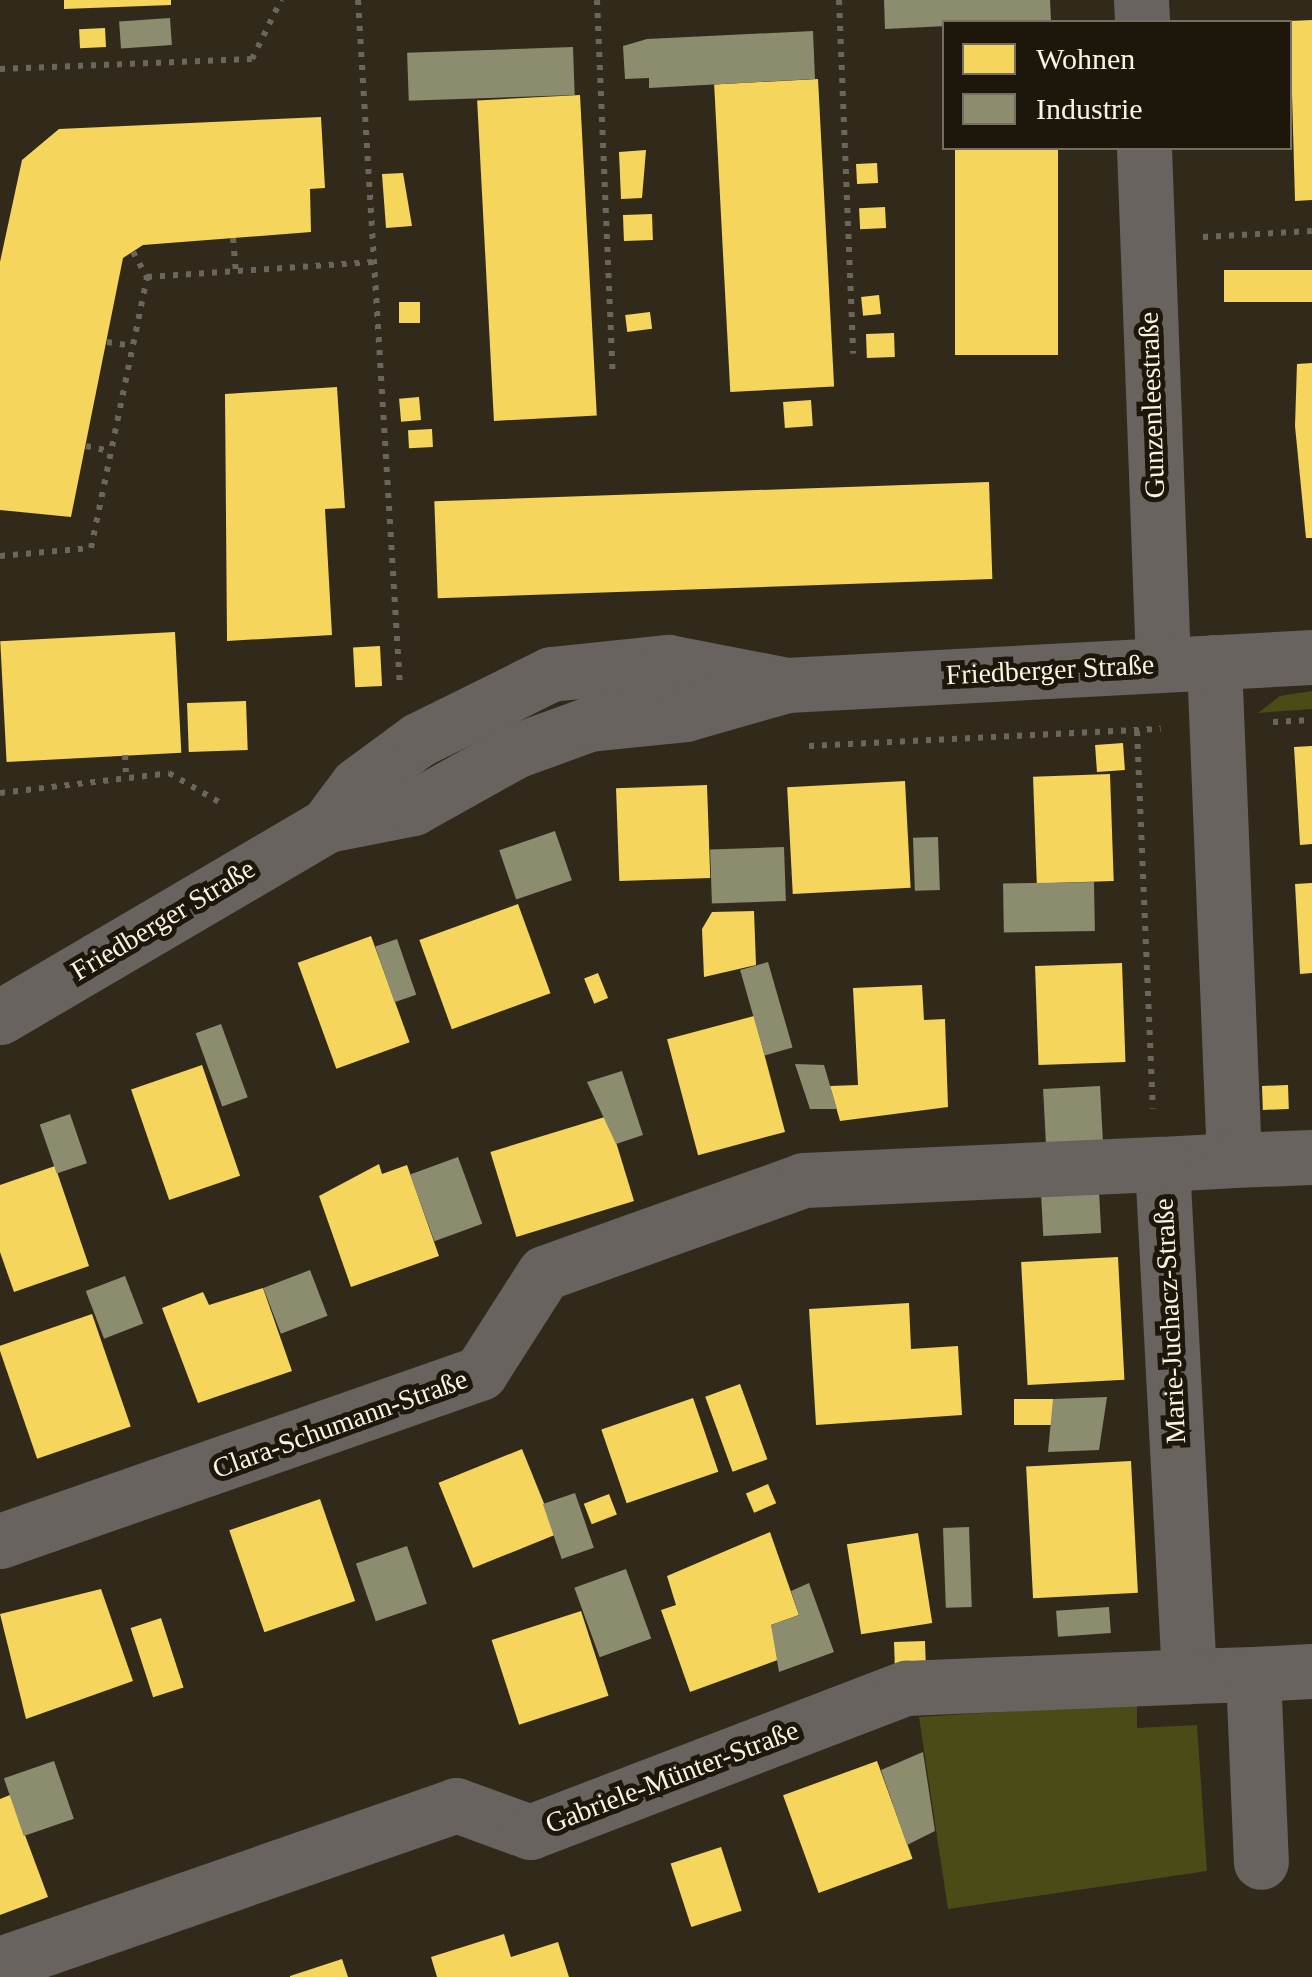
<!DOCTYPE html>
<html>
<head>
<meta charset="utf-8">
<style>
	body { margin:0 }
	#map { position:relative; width:1312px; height:1977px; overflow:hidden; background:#312a1b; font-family:Georgia,serif }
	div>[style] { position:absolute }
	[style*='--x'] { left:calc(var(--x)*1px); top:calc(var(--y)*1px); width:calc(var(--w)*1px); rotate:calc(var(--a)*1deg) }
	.green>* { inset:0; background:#4b4b18 }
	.homes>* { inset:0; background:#f6d55c; transform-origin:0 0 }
	.industry>* { inset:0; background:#8c8c6e; transform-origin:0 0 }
	.path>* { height:6px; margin-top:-3px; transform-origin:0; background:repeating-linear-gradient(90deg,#6a665d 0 5px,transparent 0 13px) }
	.minor>* { height:55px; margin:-27.5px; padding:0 27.5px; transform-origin:27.5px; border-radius:27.5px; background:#68635e }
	span { translate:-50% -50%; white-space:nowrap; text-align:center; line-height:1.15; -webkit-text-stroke:10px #1d170b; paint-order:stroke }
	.street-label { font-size:28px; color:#fbf3e2 }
	.legend { position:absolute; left:942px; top:20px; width:350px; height:130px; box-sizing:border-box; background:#1d170b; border:2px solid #766f61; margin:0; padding:12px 18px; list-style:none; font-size:30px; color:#fbf3e2 }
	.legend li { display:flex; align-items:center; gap:20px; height:50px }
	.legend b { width:50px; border:2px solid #766f61 }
</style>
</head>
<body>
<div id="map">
	<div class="green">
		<div style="clip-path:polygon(1312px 691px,1312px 709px,1258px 713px,1280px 696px)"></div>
		<div style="clip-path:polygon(1137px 1703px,1137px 1728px,1197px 1725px,1207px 1871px,948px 1909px,919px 1717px)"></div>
	</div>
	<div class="homes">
		<div style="clip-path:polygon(64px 0,171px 0,171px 5px,64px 9px)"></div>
		<div style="clip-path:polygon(1312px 20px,1312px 200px,1295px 201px,1290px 21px)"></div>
		<div style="left:105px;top:28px;width:19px;height:26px;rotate:87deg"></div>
		<div style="left:818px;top:79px;width:308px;height:104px;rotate:87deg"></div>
		<div style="left:580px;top:95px;width:321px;height:103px;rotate:87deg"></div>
		<div style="clip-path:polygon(321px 117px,325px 188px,310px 189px,311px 232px,143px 245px,123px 258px,71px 517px,0 510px,0 262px,22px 160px,59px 129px)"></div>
		<div style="left:955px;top:148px;width:103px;height:207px"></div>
		<div style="clip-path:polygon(646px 150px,642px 198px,621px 199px,619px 152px)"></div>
		<div style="left:877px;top:163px;width:20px;height:21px;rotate:87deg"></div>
		<div style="clip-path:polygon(403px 173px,412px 226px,386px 228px,382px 174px)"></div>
		<div style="left:885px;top:207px;width:21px;height:26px;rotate:87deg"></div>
		<div style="left:652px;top:214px;width:26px;height:29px;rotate:88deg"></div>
		<div style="left:1312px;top:270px;width:32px;height:88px;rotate:90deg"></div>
		<div style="left:879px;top:295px;width:19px;height:18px;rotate:84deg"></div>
		<div style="left:399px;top:302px;width:21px;height:21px"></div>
		<div style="left:650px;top:312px;width:17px;height:25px;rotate:83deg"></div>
		<div style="left:894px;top:333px;width:24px;height:28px;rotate:88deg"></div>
		<div style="clip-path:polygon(1312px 363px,1312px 538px,1306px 538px,1295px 426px,1297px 364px)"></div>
		<div style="clip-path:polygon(337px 387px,345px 508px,325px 509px,332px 635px,227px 641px,225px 394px)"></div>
		<div style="left:419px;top:397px;width:23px;height:20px;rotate:85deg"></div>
		<div style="left:811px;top:400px;width:26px;height:28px;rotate:86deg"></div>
		<div style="left:432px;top:429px;width:18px;height:24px;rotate:87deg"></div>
		<div style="left:989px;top:482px;width:97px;height:555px;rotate:88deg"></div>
		<div style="left:175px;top:632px;width:121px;height:175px;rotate:87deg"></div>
		<div style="left:380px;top:646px;width:40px;height:27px;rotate:87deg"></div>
		<div style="left:246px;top:701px;width:49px;height:59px;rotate:88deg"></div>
		<div style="left:1123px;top:743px;width:27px;height:28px;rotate:86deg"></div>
		<div style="clip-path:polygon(1312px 746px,1312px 844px,1300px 845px,1294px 747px)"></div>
		<div style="left:1110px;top:774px;width:107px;height:77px;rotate:88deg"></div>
		<div style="left:905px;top:781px;width:107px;height:118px;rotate:87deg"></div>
		<div style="left:707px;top:785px;width:93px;height:91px;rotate:88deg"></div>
		<div style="clip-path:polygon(1312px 883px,1312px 973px,1300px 974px,1295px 884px)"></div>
		<div style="left:518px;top:904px;width:95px;height:105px;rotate:70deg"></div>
		<div style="clip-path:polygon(754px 911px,756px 965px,704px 977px,702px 929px,712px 912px)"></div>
		<div style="left:371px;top:936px;width:113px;height:78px;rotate:70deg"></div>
		<div style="left:1122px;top:963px;width:99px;height:87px;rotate:88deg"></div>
		<div style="left:598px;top:973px;width:27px;height:15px;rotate:68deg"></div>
		<div style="clip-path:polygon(922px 985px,924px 1020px,945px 1019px,948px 1107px,840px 1121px,830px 1086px,858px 1085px,853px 988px)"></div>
		<div style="left:754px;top:1016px;width:120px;height:90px;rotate:75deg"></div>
		<div style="left:202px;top:1065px;width:117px;height:75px;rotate:71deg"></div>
		<div style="left:1288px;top:1085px;width:24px;height:26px;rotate:88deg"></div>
		<div style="left:608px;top:1116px;width:89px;height:123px;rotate:73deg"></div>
		<div style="clip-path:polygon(379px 1164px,382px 1174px,407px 1165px,439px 1256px,351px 1287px,319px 1196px)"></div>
		<div style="clip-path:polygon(55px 1166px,89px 1266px,14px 1292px,0 1252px,0 1185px)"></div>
		<div style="left:1118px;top:1257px;width:123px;height:97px;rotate:87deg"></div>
		<div style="clip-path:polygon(263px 1288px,292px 1371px,198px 1403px,162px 1308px,203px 1292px,209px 1305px)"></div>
		<div style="clip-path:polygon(909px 1303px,911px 1349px,958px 1346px,962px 1415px,816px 1425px,809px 1309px)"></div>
		<div style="left:92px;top:1314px;width:119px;height:99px;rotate:71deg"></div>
		<div style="left:740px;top:1384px;width:80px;height:37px;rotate:70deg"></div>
		<div style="left:693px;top:1398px;width:78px;height:97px;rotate:71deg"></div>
		<div style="left:1053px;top:1399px;width:26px;height:39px;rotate:90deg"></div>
		<div style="left:522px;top:1449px;width:92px;height:90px;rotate:68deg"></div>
		<div style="left:1131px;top:1461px;width:132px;height:105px;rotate:87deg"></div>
		<div style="left:768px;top:1484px;width:21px;height:24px;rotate:67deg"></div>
		<div style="left:609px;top:1494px;width:22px;height:27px;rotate:69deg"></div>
		<div style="left:320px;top:1499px;width:108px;height:96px;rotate:71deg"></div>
		<div style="clip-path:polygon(770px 1532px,799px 1615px,771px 1625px,783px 1658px,690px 1692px,661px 1610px,676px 1605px,667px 1576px)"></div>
		<div style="left:918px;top:1533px;width:91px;height:72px;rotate:81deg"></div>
		<div style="clip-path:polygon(101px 1589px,133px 1681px,26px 1719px,0 1614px)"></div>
		<div style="left:581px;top:1611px;width:89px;height:94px;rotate:72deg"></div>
		<div style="left:161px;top:1618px;width:73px;height:32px;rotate:72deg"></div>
		<div style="left:925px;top:1641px;width:29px;height:31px;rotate:88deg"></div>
		<div style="left:877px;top:1761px;width:104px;height:100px;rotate:70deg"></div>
		<div style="clip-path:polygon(10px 1795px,48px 1897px,0 1915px,0 1799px)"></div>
		<div style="left:721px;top:1847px;width:67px;height:53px;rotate:72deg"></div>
		<div style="clip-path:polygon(504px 1934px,511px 1957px,558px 1942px,569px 1977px,437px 1977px,431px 1957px)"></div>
		<div style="clip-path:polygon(342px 1959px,348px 1977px,290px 1977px,290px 1976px)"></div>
	</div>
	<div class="industry">
		<div style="clip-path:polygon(884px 0,1050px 0,1051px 21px,885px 29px)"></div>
		<div style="left:170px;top:18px;width:27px;height:51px;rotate:86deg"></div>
		<div style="clip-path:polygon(813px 31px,815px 79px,649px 88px,649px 78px,625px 79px,623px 46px,647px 39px)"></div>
		<div style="left:573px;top:47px;width:48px;height:166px;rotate:88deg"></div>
		<div style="left:555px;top:831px;width:52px;height:59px;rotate:71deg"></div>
		<div style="left:938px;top:837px;width:53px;height:25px;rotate:88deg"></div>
		<div style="left:784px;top:847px;width:54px;height:74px;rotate:88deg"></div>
		<div style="left:1094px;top:882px;width:49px;height:91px;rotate:89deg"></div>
		<div style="left:397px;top:939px;width:59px;height:23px;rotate:71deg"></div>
		<div style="left:768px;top:962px;width:89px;height:29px;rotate:74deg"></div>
		<div style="left:221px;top:1024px;width:78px;height:27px;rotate:70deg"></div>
		<div style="clip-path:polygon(795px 1064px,824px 1065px,837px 1109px,810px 1109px)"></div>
		<div style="clip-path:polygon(622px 1071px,643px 1135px,616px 1144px,587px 1082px)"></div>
		<div style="left:1100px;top:1086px;width:58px;height:57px;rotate:87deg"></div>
		<div style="left:70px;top:1114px;width:52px;height:32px;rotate:71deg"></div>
		<div style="left:458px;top:1157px;width:71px;height:51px;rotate:70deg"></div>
		<div style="left:1099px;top:1191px;width:42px;height:58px;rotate:87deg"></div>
		<div style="left:310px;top:1270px;width:49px;height:50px;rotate:69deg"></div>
		<div style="left:125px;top:1276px;width:51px;height:42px;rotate:69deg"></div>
		<div style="clip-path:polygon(1107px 1397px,1099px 1450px,1048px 1452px,1053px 1399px)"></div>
		<div style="left:575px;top:1493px;width:58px;height:34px;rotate:71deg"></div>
		<div style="left:969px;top:1527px;width:80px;height:26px;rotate:88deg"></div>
		<div style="left:407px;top:1546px;width:61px;height:54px;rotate:71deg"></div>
		<div style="left:626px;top:1569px;width:74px;height:55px;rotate:70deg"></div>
		<div style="clip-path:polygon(809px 1583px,834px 1652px,779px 1672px,771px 1625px,799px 1615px,791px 1591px)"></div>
		<div style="left:1109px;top:1607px;width:26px;height:53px;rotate:86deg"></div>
		<div style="clip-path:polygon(923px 1752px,935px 1831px,907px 1845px,881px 1770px)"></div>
		<div style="left:54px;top:1761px;width:61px;height:53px;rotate:71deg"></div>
	</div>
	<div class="path">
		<div style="--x:358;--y:0;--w:688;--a:86.5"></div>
		<div style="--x:597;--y:0;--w:375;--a:87.6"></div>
		<div style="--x:839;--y:0;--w:354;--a:87.7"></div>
		<div style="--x:0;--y:69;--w:252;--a:-2.3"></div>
		<div style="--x:252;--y:59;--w:66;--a:-63.8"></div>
		<div style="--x:1203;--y:237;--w:109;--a:-3.2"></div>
		<div style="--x:233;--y:238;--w:34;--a:85"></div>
		<div style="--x:133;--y:252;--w:29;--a:61"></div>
		<div style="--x:107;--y:342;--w:25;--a:9"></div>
		<div style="--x:86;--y:446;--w:24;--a:12"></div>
		<div style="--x:0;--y:556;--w:91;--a:-5"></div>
		<div style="--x:91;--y:548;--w:277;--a:-78.3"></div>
		<div style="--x:147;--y:277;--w:227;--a:-3.8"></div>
		<div style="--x:1273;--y:722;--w:39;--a:-3"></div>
		<div style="--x:1137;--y:731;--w:378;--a:87.6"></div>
		<div style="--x:809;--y:746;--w:352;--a:-2.8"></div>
		<div style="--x:125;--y:755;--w:17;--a:87"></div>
		<div style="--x:0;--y:793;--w:170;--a:-6.7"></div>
		<div style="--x:169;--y:773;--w:64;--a:30.2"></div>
	</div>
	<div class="minor">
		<div style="--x:1141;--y:0;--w:22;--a:87"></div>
		<div style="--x:1144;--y:148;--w:515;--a:87.89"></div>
		<div style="--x:1214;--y:662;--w:498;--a:87.7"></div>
		<div style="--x:1234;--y:1160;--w:72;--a:176.8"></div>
		<div style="--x:1162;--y:1164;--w:513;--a:86.98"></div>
		<div style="--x:1189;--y:1676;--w:64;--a:-1.8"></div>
		<div style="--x:1253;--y:1674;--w:188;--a:87.6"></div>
		<div style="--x:327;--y:825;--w:50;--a:-53.1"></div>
		<div style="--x:357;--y:785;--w:76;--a:-36.4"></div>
		<div style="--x:418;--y:740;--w:148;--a:-26.4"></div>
		<div style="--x:551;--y:674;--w:118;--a:-5.9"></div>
		<div style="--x:668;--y:662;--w:121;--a:10.9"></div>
		<div style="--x:0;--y:1017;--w:379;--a:-30.4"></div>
		<div style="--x:327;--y:825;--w:88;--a:-11.2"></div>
		<div style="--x:413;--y:808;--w:117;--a:-29.2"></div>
		<div style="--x:515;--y:751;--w:79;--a:-20"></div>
		<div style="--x:589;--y:724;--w:97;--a:-5.9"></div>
		<div style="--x:685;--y:714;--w:106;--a:-15.9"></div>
		<div style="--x:787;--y:685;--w:526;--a:-3.05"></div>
		<div style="--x:1234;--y:1160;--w:78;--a:-2.2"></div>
		<div style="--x:0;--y:1541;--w:509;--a:-19.29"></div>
		<div style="--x:480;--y:1373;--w:119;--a:-57.4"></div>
		<div style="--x:544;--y:1273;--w:276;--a:-19.7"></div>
		<div style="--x:804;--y:1180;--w:358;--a:-2.6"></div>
		<div style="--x:1253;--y:1674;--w:59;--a:-2.9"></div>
		<div style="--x:0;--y:1964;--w:483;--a:-19.2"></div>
		<div style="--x:456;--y:1805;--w:79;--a:20"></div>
		<div style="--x:530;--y:1832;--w:403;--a:-21"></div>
		<div style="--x:906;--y:1688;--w:283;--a:-2.4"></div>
	</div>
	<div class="street-label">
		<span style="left:1152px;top:405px;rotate:-92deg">Gunzenleestraße</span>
		<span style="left:1050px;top:670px;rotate:-3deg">Friedberger Straße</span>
		<span style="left:163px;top:920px;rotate:-31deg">Friedberger Straße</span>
		<span style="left:1170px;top:1321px;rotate:-93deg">Marie-Juchacz-Straße</span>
		<span style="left:340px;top:1424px;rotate:-20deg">Clara-Schumann-Straße</span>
		<span style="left:672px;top:1777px;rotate:-21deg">Gabriele-Münter-Straße</span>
	</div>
	<ul class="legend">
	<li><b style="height:28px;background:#f6d55c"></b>Wohnen</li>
	<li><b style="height:28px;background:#8c8c6e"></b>Industrie</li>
	</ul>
</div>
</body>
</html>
